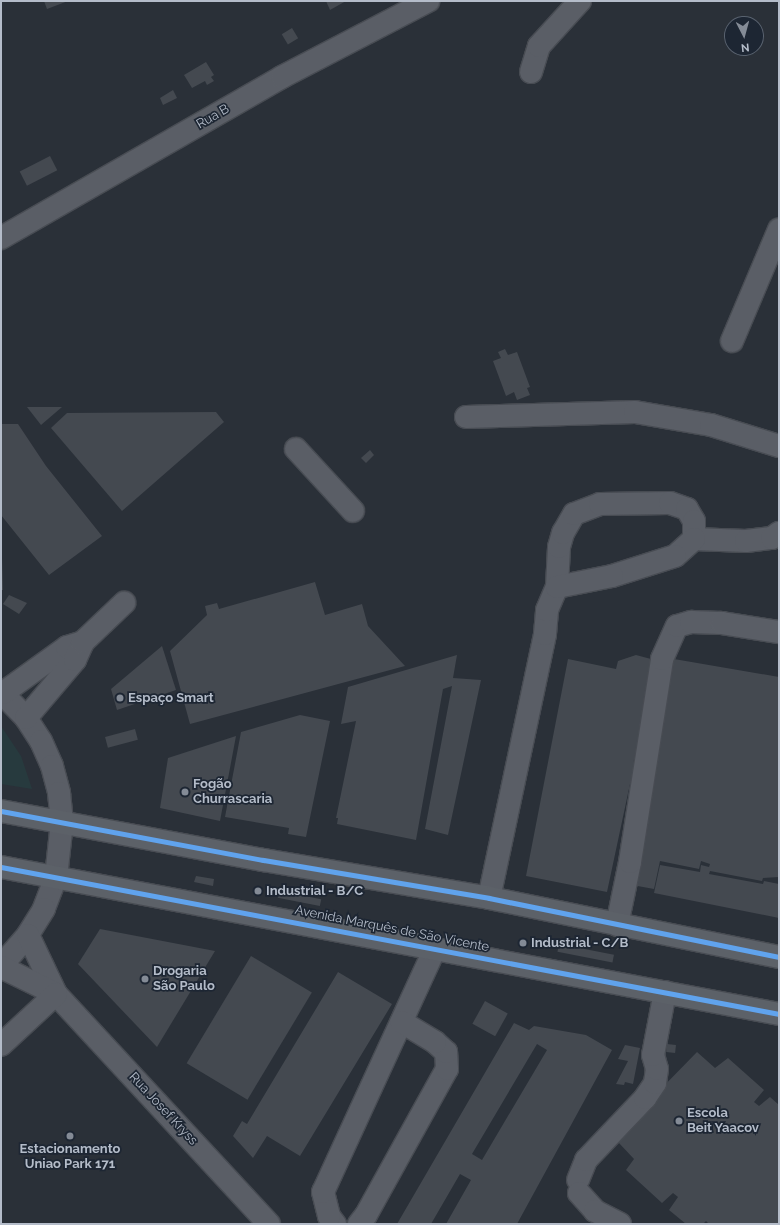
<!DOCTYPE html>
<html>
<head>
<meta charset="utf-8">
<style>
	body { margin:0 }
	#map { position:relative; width:780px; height:1225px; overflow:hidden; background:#2a3038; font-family:Raleway,sans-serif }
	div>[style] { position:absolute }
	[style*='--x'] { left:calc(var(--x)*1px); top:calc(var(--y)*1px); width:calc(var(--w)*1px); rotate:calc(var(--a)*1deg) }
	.green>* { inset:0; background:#273a3e }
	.building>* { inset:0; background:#444950; transform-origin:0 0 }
	.roads { filter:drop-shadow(1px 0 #484c53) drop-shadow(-1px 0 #484c53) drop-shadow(0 1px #484c53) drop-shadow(0 -1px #484c53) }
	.minor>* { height:22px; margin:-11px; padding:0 11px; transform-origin:11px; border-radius:11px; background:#5a5e66 }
	.major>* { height:22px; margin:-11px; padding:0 11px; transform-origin:11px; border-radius:11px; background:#5c6168 }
	.cycleway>* { height:5px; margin:-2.5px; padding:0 2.5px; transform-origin:2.5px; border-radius:2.5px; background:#60a3ed }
	.dots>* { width:11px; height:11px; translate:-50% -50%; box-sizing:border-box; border:2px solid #1d2633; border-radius:50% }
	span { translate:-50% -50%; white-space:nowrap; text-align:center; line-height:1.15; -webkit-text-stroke:3.5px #1d2633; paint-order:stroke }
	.street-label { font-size:13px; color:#b4bcc9 }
	.poi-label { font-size:13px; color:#b4bcc9; font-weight:700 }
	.left { translate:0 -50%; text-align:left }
	.frame { position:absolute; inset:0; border:2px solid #b4bcc9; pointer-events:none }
	.north { position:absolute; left:724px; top:16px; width:40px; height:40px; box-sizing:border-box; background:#1d2633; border:1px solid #59626f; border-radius:50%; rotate:174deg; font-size:11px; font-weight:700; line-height:16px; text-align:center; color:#b4bcc9 }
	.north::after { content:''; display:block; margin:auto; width:14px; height:18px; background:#848b96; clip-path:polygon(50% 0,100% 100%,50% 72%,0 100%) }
</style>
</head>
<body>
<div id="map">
	<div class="green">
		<div style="clip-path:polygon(1px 726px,21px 756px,32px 789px,1px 784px)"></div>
	</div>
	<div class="building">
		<div style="clip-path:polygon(44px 1px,68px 1px,47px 9px)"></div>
		<div style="clip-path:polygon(326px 1px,346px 1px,330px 10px)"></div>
		<div style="left:292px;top:28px;width:12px;height:12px;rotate:59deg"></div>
		<div style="clip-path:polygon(206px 62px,214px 75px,211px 77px,214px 81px,207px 85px,205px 81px,192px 88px,184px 75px)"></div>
		<div style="clip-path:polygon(173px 90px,177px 98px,163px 105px,160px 98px)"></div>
		<div style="left:50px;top:156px;width:16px;height:34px;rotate:63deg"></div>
		<div style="clip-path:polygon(505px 349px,508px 355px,517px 352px,530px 387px,527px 388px,530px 395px,517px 400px,514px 392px,506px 396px,493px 361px,501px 358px,498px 352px)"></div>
		<div style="clip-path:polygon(27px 407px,62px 407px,41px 425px)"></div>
		<div style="clip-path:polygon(216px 412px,224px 422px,122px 511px,51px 428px,67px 413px)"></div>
		<div style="clip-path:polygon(1px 424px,18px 424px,46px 466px,102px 536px,49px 575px,1px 515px)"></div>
		<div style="clip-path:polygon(370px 450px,374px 455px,366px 463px,361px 458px)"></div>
		<div style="clip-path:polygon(1px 557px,2px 557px,3px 590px,1px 590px)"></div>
		<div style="clip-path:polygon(315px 582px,325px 615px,362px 604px,368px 626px,405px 666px,190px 724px,170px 651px,207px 615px,205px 606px,217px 603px,219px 609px)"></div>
		<div style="clip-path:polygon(9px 595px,27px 603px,19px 614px,3px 604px)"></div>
		<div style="clip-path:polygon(162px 646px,176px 690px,117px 710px,111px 689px)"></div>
		<div style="clip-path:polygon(457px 655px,453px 678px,481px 680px,448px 835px,425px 829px,452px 686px,443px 689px,416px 840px,337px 824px,338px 818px,336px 818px,356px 721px,341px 724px,348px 687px)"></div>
		<div style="clip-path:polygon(636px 655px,651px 659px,648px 675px,651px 675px,633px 765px,642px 767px,639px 786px,630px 784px,607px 892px,526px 876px,568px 659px,616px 669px,618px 661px)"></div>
		<div style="clip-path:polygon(674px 659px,779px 677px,779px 877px,763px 878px,762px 881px,710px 871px,709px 874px,763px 884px,764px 881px,779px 884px,779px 918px,654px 893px,660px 865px,700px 872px,701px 865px,709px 867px,710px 864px,701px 861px,699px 869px,660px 861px,654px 889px,632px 885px)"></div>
		<div style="clip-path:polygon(300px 715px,330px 721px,306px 837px,288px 834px,289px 828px,225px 817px,241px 732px)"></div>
		<div style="left:135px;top:729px;width:11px;height:31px;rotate:75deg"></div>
		<div style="clip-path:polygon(236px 736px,220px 821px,160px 808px,168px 758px)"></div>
		<div style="clip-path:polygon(196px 876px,214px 879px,213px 886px,194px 882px)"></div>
		<div style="left:279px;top:891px;width:43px;height:7px;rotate:11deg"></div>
		<div style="clip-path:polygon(100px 929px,215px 951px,157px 1047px,78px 964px)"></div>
		<div style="left:559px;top:944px;width:56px;height:8px;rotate:11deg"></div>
		<div style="left:251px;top:956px;width:71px;height:125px;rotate:31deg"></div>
		<div style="clip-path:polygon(338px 972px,392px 1004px,300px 1156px,267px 1136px,253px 1158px,233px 1136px,242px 1121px,247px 1124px)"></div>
		<div style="left:485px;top:1001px;width:26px;height:26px;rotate:29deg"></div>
		<div style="clip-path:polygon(evenodd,514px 1023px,529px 1030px,534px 1026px,586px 1035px,612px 1050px,517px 1224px,446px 1224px,471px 1180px,460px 1174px,431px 1224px,397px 1224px,514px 1023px,537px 1044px,547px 1050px,482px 1160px,472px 1154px,537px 1044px)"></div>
		<div style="left:667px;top:1044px;width:9px;height:8px;rotate:6deg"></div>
		<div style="clip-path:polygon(625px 1045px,640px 1048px,633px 1084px,625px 1082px,624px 1085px,616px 1084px,628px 1061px,618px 1059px)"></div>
		<div style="clip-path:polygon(697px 1052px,715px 1068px,728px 1058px,764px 1090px,754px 1102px,759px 1106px,770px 1097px,779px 1105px,779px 1224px,709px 1224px,706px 1221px,703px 1224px,686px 1224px,669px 1210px,678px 1197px,673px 1193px,662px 1203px,626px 1170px,634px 1159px,618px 1142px,655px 1095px)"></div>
	</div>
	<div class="roads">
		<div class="minor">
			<div style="--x:531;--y:72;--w:27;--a:-73"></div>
			<div style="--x:539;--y:46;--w:61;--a:-47.7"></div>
			<div style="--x:1;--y:238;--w:324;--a:-29.8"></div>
			<div style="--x:282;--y:77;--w:165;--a:-27.5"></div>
			<div style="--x:732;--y:341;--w:121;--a:-67.1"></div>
			<div style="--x:466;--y:417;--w:169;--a:-1.7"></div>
			<div style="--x:635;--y:412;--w:77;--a:9.7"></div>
			<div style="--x:711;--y:425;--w:71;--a:17.2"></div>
			<div style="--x:296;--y:449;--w:84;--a:47.4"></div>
			<div style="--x:694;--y:539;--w:52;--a:2.2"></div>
			<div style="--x:746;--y:541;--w:26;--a:-7"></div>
			<div style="--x:772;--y:538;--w:9;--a:-36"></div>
			<div style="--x:1;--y:692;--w:36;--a:46"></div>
			<div style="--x:26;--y:718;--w:27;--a:57"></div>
			<div style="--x:41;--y:741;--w:27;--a:66"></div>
			<div style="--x:52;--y:766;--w:28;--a:75"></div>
			<div style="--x:59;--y:793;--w:29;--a:84"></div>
			<div style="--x:62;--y:822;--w:55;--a:96.2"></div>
			<div style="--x:56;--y:877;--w:34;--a:111"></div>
			<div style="--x:44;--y:909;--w:31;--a:122"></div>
			<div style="--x:28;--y:935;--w:41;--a:131.1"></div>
			<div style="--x:3;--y:693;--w:79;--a:-35.7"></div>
			<div style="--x:67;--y:647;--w:17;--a:-17"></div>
			<div style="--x:26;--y:718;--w:76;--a:-49.8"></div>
			<div style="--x:75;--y:660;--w:20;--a:-66"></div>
			<div style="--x:83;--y:642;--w:57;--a:-43.6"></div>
			<div style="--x:489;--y:898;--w:270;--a:-78"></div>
			<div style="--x:545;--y:634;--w:24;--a:-85"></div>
			<div style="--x:547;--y:610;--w:25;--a:-67"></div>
			<div style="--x:557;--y:587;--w:40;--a:-87.1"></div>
			<div style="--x:559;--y:547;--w:15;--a:-74"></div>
			<div style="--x:563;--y:533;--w:22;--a:-60"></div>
			<div style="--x:574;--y:514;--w:28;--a:-21"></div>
			<div style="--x:600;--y:504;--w:70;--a:-0.8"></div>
			<div style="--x:670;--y:503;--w:18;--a:19"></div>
			<div style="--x:687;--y:509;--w:14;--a:60"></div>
			<div style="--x:694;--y:521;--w:18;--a:90"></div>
			<div style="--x:694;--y:539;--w:25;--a:138"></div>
			<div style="--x:675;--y:556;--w:66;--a:162.4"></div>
			<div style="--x:612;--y:576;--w:56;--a:168.7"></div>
			<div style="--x:617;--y:925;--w:64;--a:-78.3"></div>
			<div style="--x:630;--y:862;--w:206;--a:-81"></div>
			<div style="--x:662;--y:659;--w:36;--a:-66"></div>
			<div style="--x:677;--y:626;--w:15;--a:-16"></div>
			<div style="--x:691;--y:622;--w:31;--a:2"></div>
			<div style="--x:722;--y:623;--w:58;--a:9"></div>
			<div style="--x:28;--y:935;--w:65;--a:64.6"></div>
			<div style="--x:56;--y:994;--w:313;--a:47.2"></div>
			<div style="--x:1;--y:967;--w:61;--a:26.1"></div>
			<div style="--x:1;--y:1045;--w:75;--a:-42.8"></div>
			<div style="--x:578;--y:1180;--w:22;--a:-68"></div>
			<div style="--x:586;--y:1160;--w:86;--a:-46.4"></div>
			<div style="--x:645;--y:1098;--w:18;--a:-56"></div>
			<div style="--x:655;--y:1083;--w:14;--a:-82"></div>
			<div style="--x:657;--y:1069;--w:15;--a:-106"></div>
			<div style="--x:653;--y:1055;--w:64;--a:-79.2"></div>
			<div style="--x:579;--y:1193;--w:24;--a:48"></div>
			<div style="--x:595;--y:1211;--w:28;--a:27"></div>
			<div style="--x:335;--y:1224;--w:10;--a:-127"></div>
			<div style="--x:329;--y:1216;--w:25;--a:-104"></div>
			<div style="--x:323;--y:1192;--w:268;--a:-65.3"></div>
			<div style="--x:359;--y:1224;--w:11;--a:-52"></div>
			<div style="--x:366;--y:1215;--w:167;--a:-61"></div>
			<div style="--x:447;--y:1069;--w:17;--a:-93"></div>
			<div style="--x:446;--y:1052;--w:15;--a:-138"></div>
			<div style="--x:435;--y:1042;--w:39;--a:-149"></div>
		</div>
		<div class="major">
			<div style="--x:1;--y:811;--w:267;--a:10.6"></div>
			<div style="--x:263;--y:860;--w:229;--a:9.5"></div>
			<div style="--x:489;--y:898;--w:296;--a:11.5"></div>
			<div style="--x:1;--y:867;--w:792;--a:10.7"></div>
		</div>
	</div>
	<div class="cycleway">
		<div style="--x:1;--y:811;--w:267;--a:10.6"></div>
		<div style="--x:263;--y:860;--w:229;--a:9.5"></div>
		<div style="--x:489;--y:898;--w:296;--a:11.5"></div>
		<div style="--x:1;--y:867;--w:792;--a:10.7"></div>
	</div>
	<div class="dots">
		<div style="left:120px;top:698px;background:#848b96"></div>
		<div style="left:185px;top:792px;background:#848b96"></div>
		<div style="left:258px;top:891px;background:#848b96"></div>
		<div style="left:523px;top:943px;background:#848b96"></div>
		<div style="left:145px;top:979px;background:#848b96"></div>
		<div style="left:679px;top:1121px;background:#848b96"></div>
		<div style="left:70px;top:1136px;background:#848b96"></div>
	</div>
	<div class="street-label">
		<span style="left:213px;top:117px;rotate:-30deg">Rua B</span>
		<span style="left:392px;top:929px;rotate:11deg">Avenida Marquês de São Vicente</span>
		<span style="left:163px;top:1109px;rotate:47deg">Rua Josef Kryss</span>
	</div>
	<div class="poi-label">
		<span class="left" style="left:128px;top:698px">Espaço Smart</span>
		<span class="left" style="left:193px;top:792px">Fogão<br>Churrascaria</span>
		<span class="left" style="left:266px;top:891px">Industrial - B/C</span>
		<span class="left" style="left:531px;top:943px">Industrial - C/B</span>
		<span class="left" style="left:153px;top:979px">Drogaria<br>São Paulo</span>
		<span class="left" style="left:687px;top:1121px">Escola<br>Beit Yaacov</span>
		<span style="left:70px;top:1157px">Estacionamento<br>Uniao Park 171</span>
	</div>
	<div class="frame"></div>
	<div class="north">N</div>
</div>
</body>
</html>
